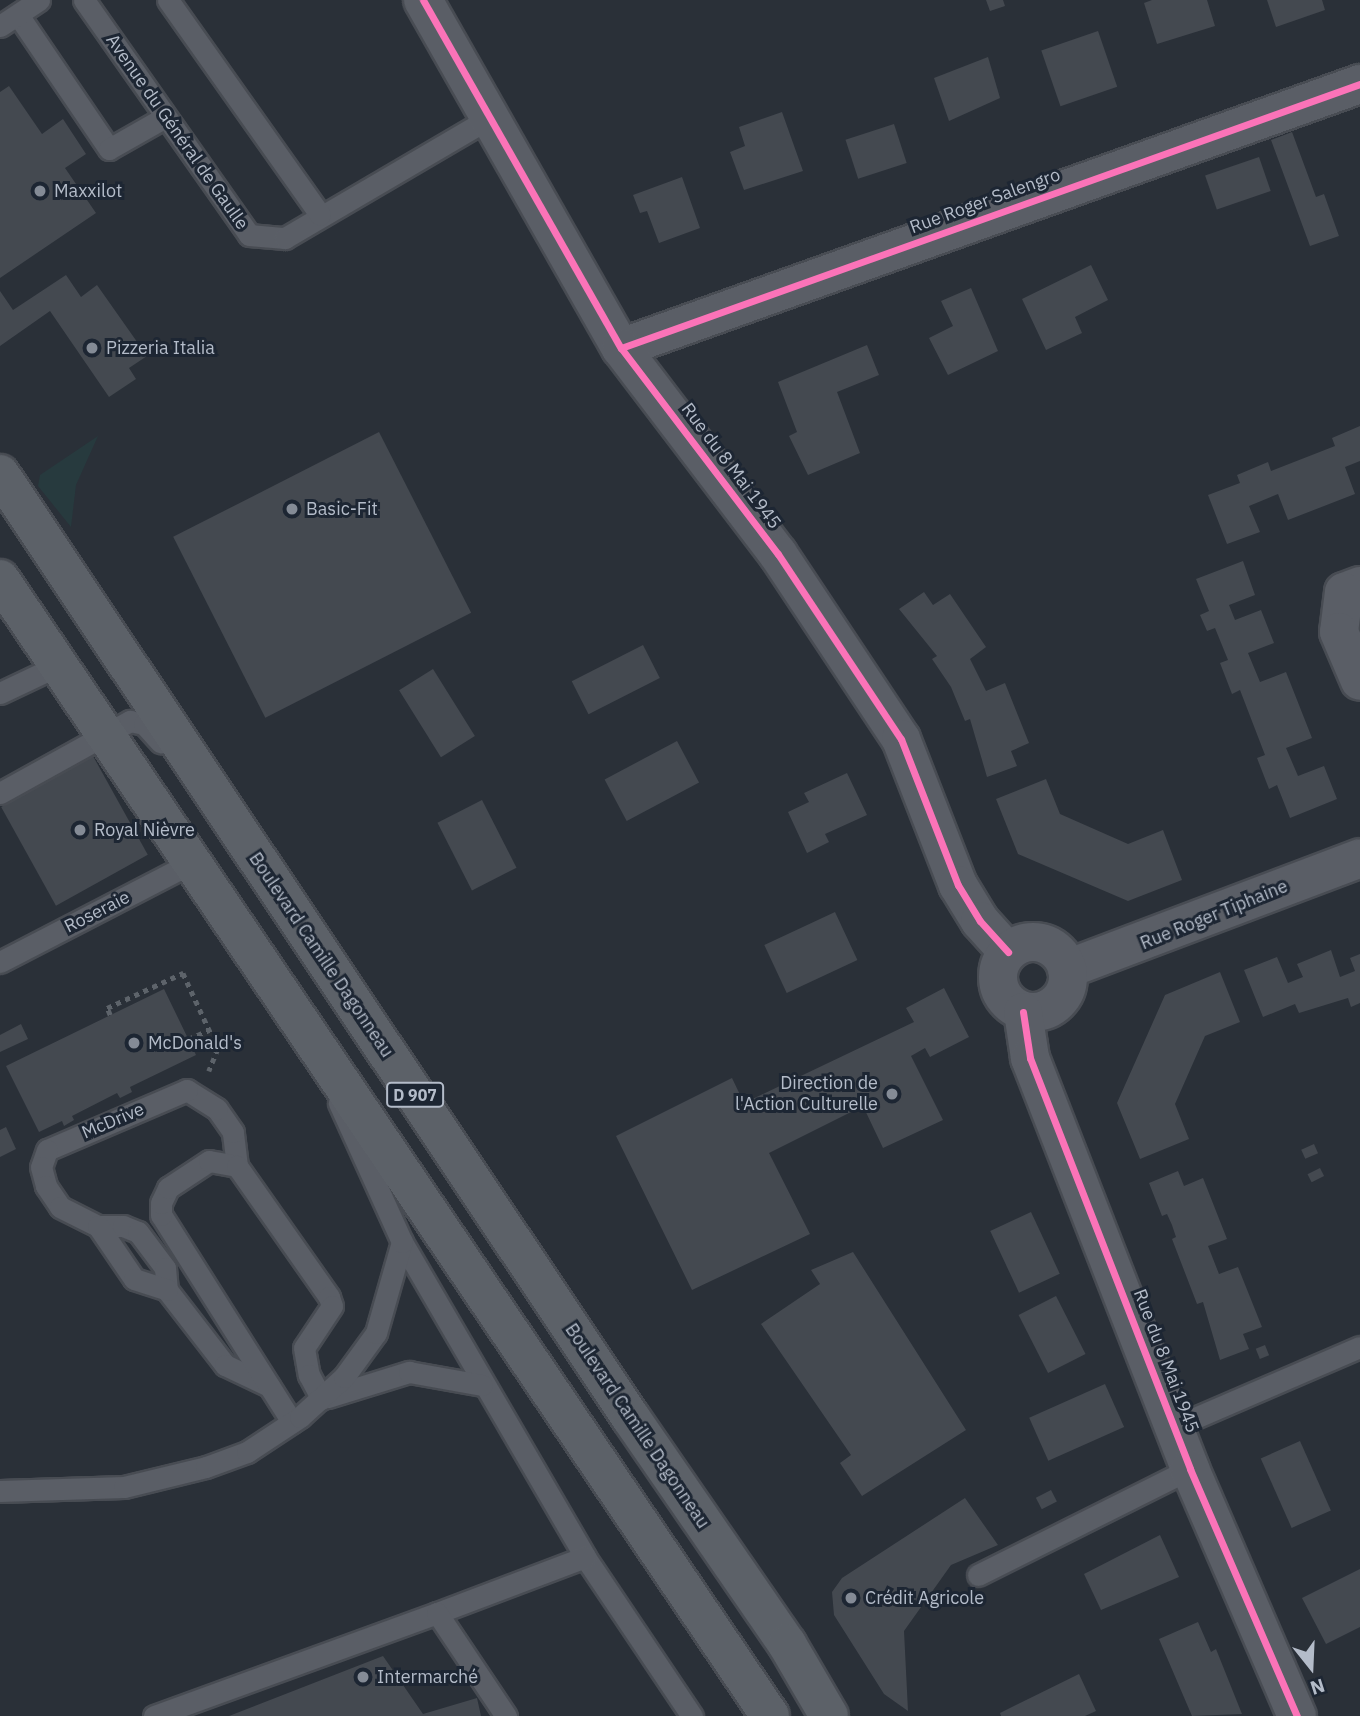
<!DOCTYPE html>
<html>
<head>
<meta charset="utf-8">
<style>
	body { margin:0 }
	#map { position:relative; width:1360px; height:1716px; overflow:hidden; background:#2a3038; font-family:"IBM Plex Sans",sans-serif }
	div>[style] { position:absolute }
	[style*='--x'] { left:calc(var(--x)*1px); top:calc(var(--y)*1px); width:calc(var(--w)*1px); rotate:calc(var(--a)*1deg) }
	.green>* { inset:0; background:#273a3e }
	.building>* { inset:0; background:#444950; transform-origin:0 0 }
	.path>* { height:4.5px; margin-top:-2.25px; transform-origin:0; background:repeating-linear-gradient(90deg,#5d636a 0 5px,transparent 0 10px) }
	.roads { filter:drop-shadow(2px 0 #484c53) drop-shadow(-2px 0 #484c53) drop-shadow(0 2px #484c53) drop-shadow(0 -2px #484c53) }
	.service>* { height:21px; margin:-10.5px; padding:0 10.5px; transform-origin:10.5px; border-radius:10.5px; background:#5a5e66 }
	.minor>* { height:38px; margin:-19px; padding:0 19px; transform-origin:19px; border-radius:19px; background:#5a5e66 }
	.tertiary>* { height:38px; margin:-19px; padding:0 19px; transform-origin:19px; border-radius:19px; background:#5a5e66 }
	.tertiary>.ring { margin:-19px; padding:0; box-sizing:content-box; background:none; border:38px solid #5a5e66; border-radius:50% }
	.primary>* { height:38px; margin:-19px; padding:0 19px; transform-origin:19px; border-radius:19px; background:#5c6168 }
	.cycleway>* { height:7px; margin:-3.5px; padding:0 3.5px; transform-origin:3.5px; border-radius:3.5px; background:#fb73b8 }
	.dots>* { width:19px; height:19px; translate:-50% -50%; box-sizing:border-box; border:4px solid #1d2633; border-radius:50% }
	span { translate:-50% -50%; white-space:nowrap; text-align:center; line-height:1.15; -webkit-text-stroke:6px #1d2633; paint-order:stroke }
	.shield-label span { padding:2px 5px; background:#1d2633; border:2px solid; border-radius:5px; -webkit-text-stroke-width:0 }
	.shield-label { font-size:16px; color:#b4bcc9; font-weight:700 }
	.street-label { font-size:18px; color:#b4bcc9 }
	.poi-label { font-size:18px; color:#b4bcc9 }
	.left { translate:0 -50%; text-align:left }
	.right { translate:-100% -50%; text-align:right }
	.north { position:absolute; left:1276px; top:1632px; width:70px; height:70px; -webkit-text-stroke:5px #1d2633; paint-order:stroke; rotate:162deg; font-size:19px; font-weight:700; line-height:28px; text-align:center; color:#b4bcc9 }
	.north::after { content:''; display:block; margin:auto; width:24px; height:32px; background:#b4bcc9; clip-path:polygon(50% 0,100% 100%,50% 72%,0 100%) }
</style>
</head>
<body>
<div id="map">
	<div class="green">
		<div style="clip-path:polygon(98px 436px,76px 485px,71px 527px,38px 486px,40px 475px)"></div>
	</div>
	<div class="building">
		<div style="clip-path:polygon(986px 0,1003px 0,1005px 6px,990px 11px)"></div>
		<div style="clip-path:polygon(1152px 0,1207px 0,1215px 26px,1157px 44px,1144px 3px)"></div>
		<div style="clip-path:polygon(1267px 0,1322px 0,1325px 10px,1276px 27px)"></div>
		<div style="left:1098px;top:31px;width:59px;height:60px;rotate:71deg"></div>
		<div style="clip-path:polygon(988px 57px,1000px 98px,949px 121px,934px 78px)"></div>
		<div style="clip-path:polygon(9px 86px,42px 134px,63px 119px,86px 154px,65px 168px,96px 213px,0 278px,0 92px)"></div>
		<div style="clip-path:polygon(782px 112px,803px 171px,744px 190px,730px 152px,745px 146px,739px 127px)"></div>
		<div style="left:894px;top:124px;width:41px;height:51px;rotate:72deg"></div>
		<div style="clip-path:polygon(1292px 132px,1316px 197px,1324px 194px,1339px 236px,1310px 246px,1271px 140px)"></div>
		<div style="left:1259px;top:157px;width:36px;height:57px;rotate:71deg"></div>
		<div style="clip-path:polygon(682px 177px,700px 228px,659px 243px,647px 211px,640px 213px,633px 195px)"></div>
		<div style="clip-path:polygon(1091px 265px,1108px 300px,1075px 317px,1082px 333px,1046px 350px,1022px 299px)"></div>
		<div style="clip-path:polygon(66px 275px,81px 297px,97px 285px,147px 356px,129px 368px,136px 379px,109px 397px,50px 311px,0 346px,0 291px,13px 310px)"></div>
		<div style="clip-path:polygon(971px 288px,998px 351px,948px 375px,929px 338px,953px 326px,941px 301px)"></div>
		<div style="clip-path:polygon(867px 345px,879px 375px,837px 392px,860px 453px,808px 475px,789px 436px,797px 432px,778px 382px)"></div>
		<div style="clip-path:polygon(1360px 426px,1360px 461px,1345px 467px,1355px 494px,1288px 520px,1278px 494px,1249px 506px,1260px 532px,1227px 544px,1208px 495px,1240px 483px,1237px 475px,1268px 462px,1271px 471px,1335px 446px,1332px 438px)"></div>
		<div style="left:379px;top:432px;width:203px;height:231px;rotate:63deg"></div>
		<div style="clip-path:polygon(1243px 561px,1255px 595px,1229px 605px,1235px 620px,1261px 610px,1274px 643px,1248px 653px,1260px 682px,1286px 672px,1312px 738px,1286px 748px,1298px 776px,1324px 766px,1337px 799px,1290px 818px,1277px 785px,1269px 789px,1257px 758px,1265px 755px,1240px 690px,1232px 694px,1220px 663px,1228px 660px,1215px 628px,1207px 631px,1200px 615px,1209px 611px,1196px 579px)"></div>
		<div style="clip-path:polygon(924px 592px,933px 605px,950px 594px,986px 647px,970px 659px,986px 691px,1005px 683px,1029px 743px,1011px 751px,1017px 766px,987px 777px,970px 719px,965px 721px,951px 687px,932px 659px,937px 656px,899px 609px)"></div>
		<div style="left:643px;top:645px;width:37px;height:80px;rotate:63deg"></div>
		<div style="left:433px;top:669px;width:79px;height:40px;rotate:58deg"></div>
		<div style="left:677px;top:741px;width:47px;height:82px;rotate:62deg"></div>
		<div style="left:93px;top:756px;width:113px;height:105px;rotate:61deg"></div>
		<div style="clip-path:polygon(847px 773px,867px 815px,825px 834px,829px 842px,807px 853px,788px 812px,809px 802px,804px 793px)"></div>
		<div style="clip-path:polygon(1046px 779px,1060px 814px,1128px 844px,1163px 830px,1182px 880px,1128px 901px,1018px 854px,996px 799px)"></div>
		<div style="left:482px;top:800px;width:76px;height:50px;rotate:63deg"></div>
		<div style="left:835px;top:912px;width:53px;height:78px;rotate:65deg"></div>
		<div style="clip-path:polygon(1331px 950px,1340px 977px,1355px 971px,1350px 958px,1360px 954px,1360px 1003px,1351px 1007px,1348px 998px,1299px 1013px,1295px 1004px,1263px 1017px,1244px 970px,1277px 957px,1288px 983px,1303px 977px,1297px 964px)"></div>
		<div style="clip-path:polygon(1220px 972px,1240px 1022px,1205px 1036px,1175px 1104px,1189px 1139px,1140px 1159px,1117px 1103px,1165px 995px)"></div>
		<div style="clip-path:polygon(944px 988px,969px 1037px,930px 1057px,925px 1048px,911px 1056px,943px 1120px,883px 1148px,863px 1106px,769px 1153px,810px 1234px,692px 1290px,616px 1136px,732px 1078px,744px 1103px,914px 1022px,906px 1008px)"></div>
		<div style="clip-path:polygon(164px 989px,196px 1055px,130px 1087px,132px 1092px,120px 1098px,117px 1093px,72px 1116px,74px 1120px,64px 1126px,62px 1121px,39px 1132px,6px 1066px)"></div>
		<div style="clip-path:polygon(21px 1024px,28px 1039px,0 1052px,0 1035px)"></div>
		<div style="clip-path:polygon(6px 1127px,16px 1149px,0 1157px,0 1130px)"></div>
		<div style="left:1314px;top:1144px;width:10px;height:14px;rotate:66deg"></div>
		<div style="left:1320px;top:1168px;width:9px;height:14px;rotate:63deg"></div>
		<div style="clip-path:polygon(1178px 1171px,1184px 1186px,1203px 1178px,1227px 1239px,1208px 1246px,1219px 1274px,1238px 1267px,1262px 1327px,1243px 1334px,1249px 1349px,1220px 1360px,1203px 1302px,1197px 1304px,1172px 1239px,1176px 1237px,1172px 1225px,1167px 1214px,1162px 1216px,1149px 1183px)"></div>
		<div style="left:1031px;top:1212px;width:68px;height:45px;rotate:65deg"></div>
		<div style="clip-path:polygon(853px 1252px,966px 1430px,862px 1496px,840px 1463px,851px 1455px,761px 1324px,820px 1284px,811px 1270px)"></div>
		<div style="left:1056px;top:1296px;width:65px;height:42px;rotate:63deg"></div>
		<div style="left:1265px;top:1345px;width:11px;height:10px;rotate:68deg"></div>
		<div style="left:1105px;top:1384px;width:47px;height:83px;rotate:66deg"></div>
		<div style="left:1300px;top:1441px;width:76px;height:43px;rotate:66deg"></div>
		<div style="left:1051px;top:1490px;width:13px;height:17px;rotate:63deg"></div>
		<div style="clip-path:polygon(965px 1498px,998px 1545px,951px 1565px,904px 1631px,908px 1711px,884px 1694px,834px 1615px,832px 1592px,842px 1578px)"></div>
		<div style="clip-path:polygon(1160px 1535px,1179px 1577px,1101px 1610px,1084px 1574px)"></div>
		<div style="clip-path:polygon(1360px 1569px,1360px 1627px,1326px 1644px,1302px 1598px)"></div>
		<div style="clip-path:polygon(1198px 1622px,1211px 1652px,1216px 1649px,1242px 1714px,1192px 1716px,1159px 1639px)"></div>
		<div style="clip-path:polygon(383px 1656px,423px 1714px,477px 1698px,481px 1716px,229px 1716px)"></div>
		<div style="clip-path:polygon(1079px 1674px,1096px 1711px,1085px 1716px,1001px 1716px,1000px 1713px)"></div>
	</div>
	<div class="path">
		<div style="--x:110;--y:1015;--w:8;--a:-113"></div>
		<div style="--x:107;--y:1008;--w:84;--a:-24.7"></div>
		<div style="--x:183;--y:973;--w:84;--a:65.3"></div>
		<div style="--x:218;--y:1049;--w:24;--a:112"></div>
		<div style="--x:188;--y:1039;--w:23;--a:-23"></div>
	</div>
	<div class="roads">
		<div class="service">
			<div style="--x:84;--y:0;--w:287;--a:54.9"></div>
			<div style="--x:249;--y:235;--w:36;--a:5"></div>
			<div style="--x:285;--y:238;--w:235;--a:-30.4"></div>
			<div style="--x:168;--y:0;--w:263;--a:54.7"></div>
			<div style="--x:18;--y:15;--w:162;--a:55.8"></div>
			<div style="--x:109;--y:149;--w:64;--a:-29.7"></div>
			<div style="--x:0;--y:26;--w:47;--a:-33.7"></div>
			<div style="--x:0;--y:693;--w:63;--a:-25.3"></div>
			<div style="--x:0;--y:793;--w:149;--a:-29"></div>
			<div style="--x:130;--y:721;--w:14;--a:12"></div>
			<div style="--x:144;--y:724;--w:25;--a:48"></div>
			<div style="--x:0;--y:962;--w:217;--a:-27.4"></div>
			<div style="--x:237;--y:1166;--w:34;--a:-97"></div>
			<div style="--x:233;--y:1132;--w:28;--a:-125"></div>
			<div style="--x:217;--y:1109;--w:36;--a:-148"></div>
			<div style="--x:187;--y:1090;--w:152;--a:156.8"></div>
			<div style="--x:47;--y:1150;--w:18;--a:109"></div>
			<div style="--x:41;--y:1167;--w:20;--a:75"></div>
			<div style="--x:46;--y:1186;--w:25;--a:56"></div>
			<div style="--x:60;--y:1207;--w:42;--a:26.6"></div>
			<div style="--x:98;--y:1226;--w:25;--a:0"></div>
			<div style="--x:123;--y:1226;--w:16;--a:22"></div>
			<div style="--x:138;--y:1232;--w:45;--a:53.1"></div>
			<div style="--x:165;--y:1268;--w:22;--a:85"></div>
			<div style="--x:167;--y:1290;--w:95;--a:52.3"></div>
			<div style="--x:225;--y:1365;--w:49;--a:25.5"></div>
			<div style="--x:98;--y:1226;--w:64;--a:55.8"></div>
			<div style="--x:134;--y:1279;--w:35;--a:18"></div>
			<div style="--x:402;--y:1242;--w:364;--a:59.8"></div>
			<div style="--x:585;--y:1557;--w:192;--a:56.1"></div>
			<div style="--x:328;--y:1397;--w:85;--a:-17.2"></div>
			<div style="--x:409;--y:1372;--w:74;--a:10.1"></div>
			<div style="--x:292;--y:1422;--w:245;--a:-122.3"></div>
			<div style="--x:161;--y:1215;--w:12;--a:-90"></div>
			<div style="--x:161;--y:1203;--w:17;--a:-65"></div>
			<div style="--x:168;--y:1188;--w:49;--a:-33.4"></div>
			<div style="--x:209;--y:1161;--w:28;--a:10"></div>
			<div style="--x:237;--y:1166;--w:160;--a:54.9"></div>
			<div style="--x:329;--y:1297;--w:9;--a:72"></div>
			<div style="--x:332;--y:1306;--w:50;--a:123.7"></div>
			<div style="--x:304;--y:1348;--w:27;--a:80"></div>
			<div style="--x:309;--y:1375;--w:27;--a:62"></div>
			<div style="--x:1174;--y:1427;--w:202;--a:-23.3"></div>
			<div style="--x:0;--y:1491;--w:124;--a:-1.8"></div>
			<div style="--x:124;--y:1487;--w:84;--a:-13.7"></div>
			<div style="--x:206;--y:1467;--w:44;--a:-20.1"></div>
			<div style="--x:247;--y:1452;--w:64;--a:-33.4"></div>
			<div style="--x:300;--y:1417;--w:59;--a:-42.3"></div>
			<div style="--x:344;--y:1377;--w:54;--a:-54"></div>
			<div style="--x:376;--y:1333;--w:95;--a:-74.1"></div>
			<div style="--x:402;--y:1242;--w:153;--a:-114.4"></div>
			<div style="--x:978;--y:1575;--w:237;--a:-26.6"></div>
			<div style="--x:437;--y:1613;--w:158;--a:-20.7"></div>
			<div style="--x:154;--y:1716;--w:301;--a:-20"></div>
			<div style="--x:437;--y:1613;--w:124;--a:56.2"></div>
		</div>
		<div class="minor">
			<div style="--x:621;--y:348;--w:785;--a:-19.66"></div>
			<div style="--x:1360;--y:586;--w:17;--a:159"></div>
			<div style="--x:1344;--y:592;--w:40;--a:97.1"></div>
			<div style="--x:1339;--y:632;--w:53;--a:66.8"></div>
			<div style="--x:1067;--y:969;--w:313;--a:-20.7"></div>
		</div>
		<div class="tertiary">
			<div style="--x:423;--y:0;--w:400;--a:60.4"></div>
			<div style="--x:621;--y:348;--w:259;--a:52.7"></div>
			<div style="--x:778;--y:554;--w:222;--a:56.4"></div>
			<div style="--x:901;--y:739;--w:157;--a:68.7"></div>
			<div style="--x:958;--y:885;--w:42;--a:58.6"></div>
			<div style="--x:980;--y:921;--w:42;--a:47.9"></div>
			<div class="ring" style="left:998px;top:942px;width:32px;height:32px"></div>
			<div style="--x:1023;--y:1012;--w:47;--a:81.3"></div>
			<div style="--x:1030;--y:1058;--w:441;--a:68.7"></div>
			<div style="--x:1190;--y:1469;--w:269;--a:66.6"></div>
		</div>
		<div class="primary">
			<div style="--x:0;--y:474;--w:1135;--a:56.24"></div>
			<div style="--x:631;--y:1418;--w:275;--a:55.4"></div>
			<div style="--x:787;--y:1644;--w:83;--a:59.7"></div>
			<div style="--x:0;--y:579;--w:1373;--a:55.89"></div>
		</div>
	</div>
	<div class="cycleway">
		<div style="--x:423;--y:0;--w:400;--a:60.4"></div>
		<div style="--x:621;--y:348;--w:259;--a:52.7"></div>
		<div style="--x:778;--y:554;--w:222;--a:56.4"></div>
		<div style="--x:901;--y:739;--w:157;--a:68.7"></div>
		<div style="--x:958;--y:885;--w:42;--a:58.6"></div>
		<div style="--x:980;--y:921;--w:42;--a:47.9"></div>
		<div style="--x:621;--y:348;--w:785;--a:-19.66"></div>
		<div style="--x:1023;--y:1012;--w:47;--a:81.3"></div>
		<div style="--x:1030;--y:1058;--w:441;--a:68.7"></div>
		<div style="--x:1190;--y:1469;--w:269;--a:66.6"></div>
	</div>
	<div class="dots">
		<div style="left:40px;top:191px;background:#848b96"></div>
		<div style="left:92px;top:348px;background:#848b96"></div>
		<div style="left:292px;top:509px;background:#848b96"></div>
		<div style="left:80px;top:830px;background:#848b96"></div>
		<div style="left:134px;top:1043px;background:#848b96"></div>
		<div style="left:892px;top:1094px;background:#848b96"></div>
		<div style="left:851px;top:1598px;background:#848b96"></div>
		<div style="left:363px;top:1677px;background:#848b96"></div>
	</div>
	<div class="shield-label">
		<span style="left:415px;top:1095px">D 907</span>
	</div>
	<div class="street-label">
		<span style="left:177px;top:132px;rotate:55deg">Avenue du Général de Gaulle</span>
		<span style="left:985px;top:201px;rotate:-20deg">Rue Roger Salengro</span>
		<span style="left:731px;top:466px;rotate:53deg">Rue du 8 Mai 1945</span>
		<span style="left:97px;top:912px;rotate:-27deg">Roseraie</span>
		<span style="left:1214px;top:915px;rotate:-22deg">Rue Roger Tiphaine</span>
		<span style="left:321px;top:955px;rotate:56deg">Boulevard Camille Dagonneau</span>
		<span style="left:113px;top:1121px;rotate:-23deg">McDrive</span>
		<span style="left:1166px;top:1361px;rotate:69deg">Rue du 8 Mai 1945</span>
		<span style="left:637px;top:1426px;rotate:56deg">Boulevard Camille Dagonneau</span>
	</div>
	<div class="poi-label">
		<span class="left" style="left:54px;top:191px">Maxxilot</span>
		<span class="left" style="left:106px;top:348px">Pizzeria Italia</span>
		<span class="left" style="left:306px;top:509px">Basic-Fit</span>
		<span class="left" style="left:94px;top:830px">Royal Nièvre</span>
		<span class="left" style="left:148px;top:1043px">McDonald's</span>
		<span class="right" style="left:878px;top:1094px">Direction de<br>l'Action Culturelle</span>
		<span class="left" style="left:865px;top:1598px">Crédit Agricole</span>
		<span class="left" style="left:377px;top:1677px">Intermarché</span>
	</div>
	<div class="north">N</div>
</div>
</body>
</html>
